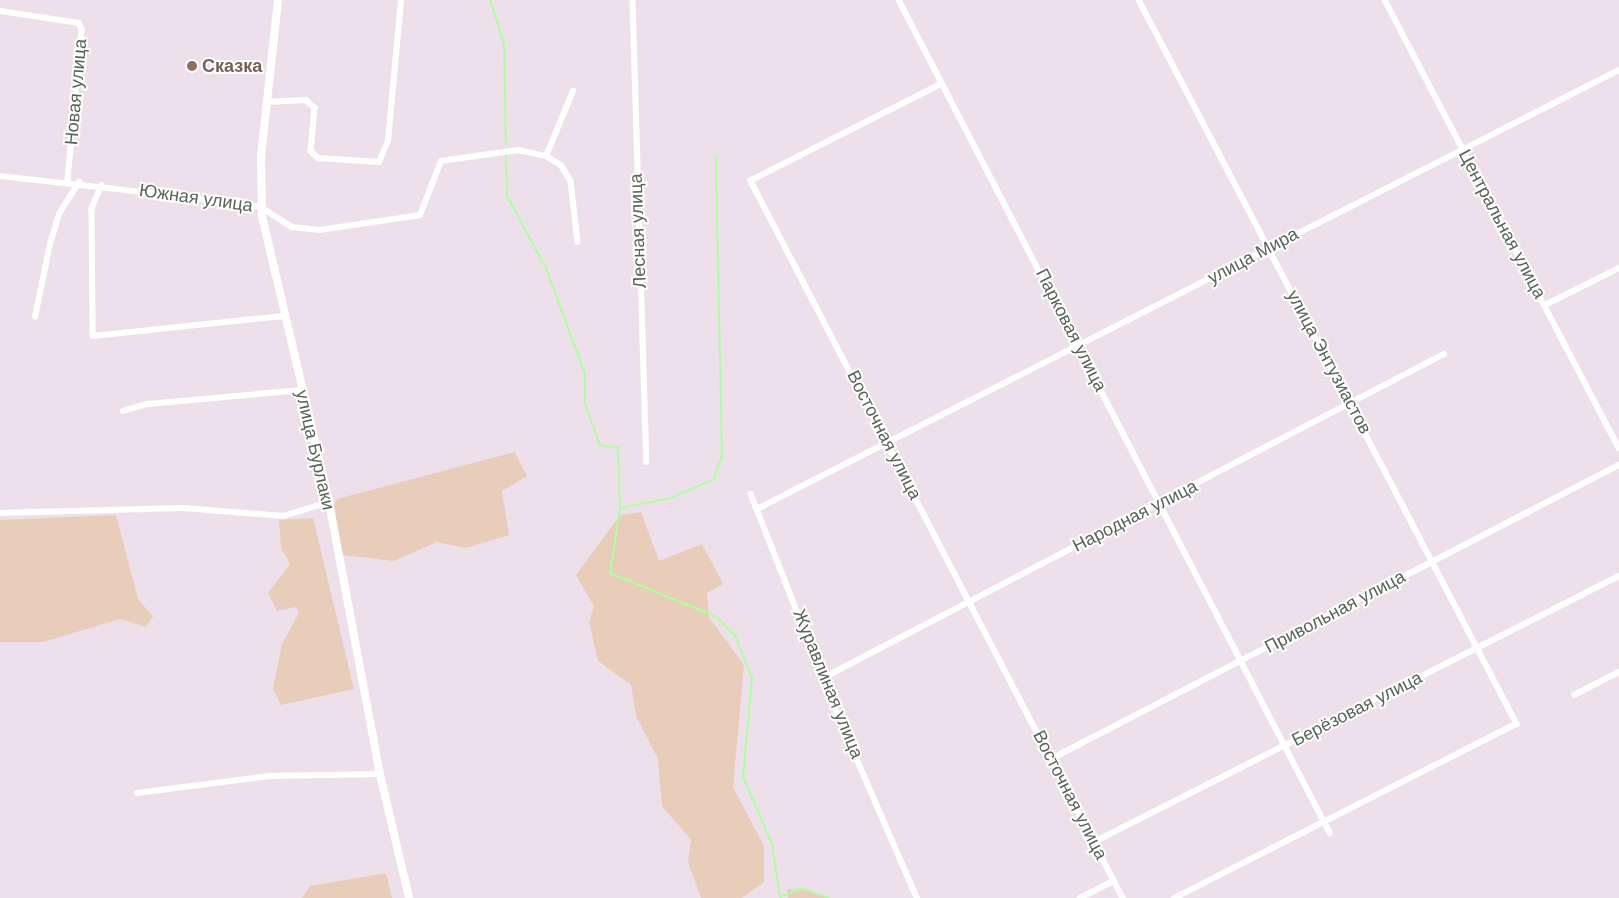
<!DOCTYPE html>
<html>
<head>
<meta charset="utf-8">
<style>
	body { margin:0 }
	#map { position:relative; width:1619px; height:898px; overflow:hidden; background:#eee0eb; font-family:Arial,sans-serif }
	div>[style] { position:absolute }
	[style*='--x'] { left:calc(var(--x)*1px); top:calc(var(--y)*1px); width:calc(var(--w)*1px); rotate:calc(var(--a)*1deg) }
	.green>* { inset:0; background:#e8cdba }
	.stream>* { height:2px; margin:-1px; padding:0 1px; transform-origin:1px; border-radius:1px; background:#adff9f }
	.street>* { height:5.5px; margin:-2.75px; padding:0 2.75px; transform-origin:2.75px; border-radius:2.75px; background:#fff }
	.secondary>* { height:8px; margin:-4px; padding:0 4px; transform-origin:4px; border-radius:4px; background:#fff }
	.dots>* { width:14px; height:14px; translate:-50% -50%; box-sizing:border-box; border:2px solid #fff; border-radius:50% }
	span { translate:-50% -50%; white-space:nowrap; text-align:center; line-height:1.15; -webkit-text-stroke:4px #fff; paint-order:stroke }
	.education-label { font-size:18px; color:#785e54; font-weight:700 }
	.left { translate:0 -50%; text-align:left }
	.street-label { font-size:18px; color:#596359 }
</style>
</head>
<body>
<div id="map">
	<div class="green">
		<div style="clip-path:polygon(515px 452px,527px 476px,502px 491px,509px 535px,466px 548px,437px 542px,394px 561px,343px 555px,333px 507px,337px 499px)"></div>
		<div style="clip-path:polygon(641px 512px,659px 561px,702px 544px,723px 584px,707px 593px,709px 617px,744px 665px,733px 787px,764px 846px,764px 882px,742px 898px,701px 898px,688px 862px,691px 840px,662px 806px,658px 759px,636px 716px,631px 685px,598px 661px,589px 622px,594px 606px,576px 575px,620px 515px)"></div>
		<div style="clip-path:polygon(116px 515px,138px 599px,153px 617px,146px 627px,120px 619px,43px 642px,0 642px,0 520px)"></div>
		<div style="clip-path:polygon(313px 518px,354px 689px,281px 705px,273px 689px,282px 644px,299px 613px,296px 607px,277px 611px,268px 593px,290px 564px,281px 548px,279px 520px)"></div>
		<div style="clip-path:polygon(386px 873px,392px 898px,302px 898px,310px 886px)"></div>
		<div style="clip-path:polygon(787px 889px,812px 891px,829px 898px,788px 898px)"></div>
	</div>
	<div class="stream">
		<div style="--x:490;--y:0;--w:45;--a:72"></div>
		<div style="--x:504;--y:43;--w:101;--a:88.9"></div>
		<div style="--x:506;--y:155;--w:41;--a:88.6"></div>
		<div style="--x:507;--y:196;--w:82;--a:61.6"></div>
		<div style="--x:546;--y:268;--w:113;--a:69.8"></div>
		<div style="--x:585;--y:374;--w:30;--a:90"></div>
		<div style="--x:585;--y:404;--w:44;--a:69.9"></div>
		<div style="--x:600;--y:445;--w:18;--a:9"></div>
		<div style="--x:618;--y:448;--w:60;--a:88.1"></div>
		<div style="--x:620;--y:508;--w:66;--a:98.7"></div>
		<div style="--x:610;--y:573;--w:116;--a:22.4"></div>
		<div style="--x:717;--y:617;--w:26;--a:47"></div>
		<div style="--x:735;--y:636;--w:45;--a:68"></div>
		<div style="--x:752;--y:678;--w:99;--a:95.2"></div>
		<div style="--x:743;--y:777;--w:73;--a:66.6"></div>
		<div style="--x:772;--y:844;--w:54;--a:81.4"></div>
		<div style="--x:780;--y:897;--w:23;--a:-23"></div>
		<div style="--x:801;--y:888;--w:30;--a:20"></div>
		<div style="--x:620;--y:508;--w:52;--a:-11.1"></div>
		<div style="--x:671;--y:498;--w:47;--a:-23.8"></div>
		<div style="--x:714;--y:479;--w:25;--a:-72"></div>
		<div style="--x:722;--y:455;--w:298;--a:-91.2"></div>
	</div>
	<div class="street">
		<div style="--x:633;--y:0;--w:462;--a:88.3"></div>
		<div style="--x:899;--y:0;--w:938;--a:62.64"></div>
		<div style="--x:1139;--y:0;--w:817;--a:62.43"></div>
		<div style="--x:1517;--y:724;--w:384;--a:153"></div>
		<div style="--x:1385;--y:0;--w:505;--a:62.42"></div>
		<div style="--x:0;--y:11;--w:80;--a:8.6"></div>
		<div style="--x:79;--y:23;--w:7;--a:63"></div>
		<div style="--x:82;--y:29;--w:153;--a:95.3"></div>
		<div style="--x:942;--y:84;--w:214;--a:153.1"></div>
		<div style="--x:751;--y:181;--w:808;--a:62.58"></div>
		<div style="--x:266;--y:102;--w:40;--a:-2.9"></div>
		<div style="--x:306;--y:100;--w:12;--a:42"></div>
		<div style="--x:315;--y:108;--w:43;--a:95.3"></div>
		<div style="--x:311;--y:151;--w:10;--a:45"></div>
		<div style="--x:318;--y:158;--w:61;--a:3.8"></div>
		<div style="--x:379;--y:162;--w:23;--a:-67"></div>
		<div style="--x:388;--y:141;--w:142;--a:-84.7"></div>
		<div style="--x:546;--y:156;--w:70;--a:-67.4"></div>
		<div style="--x:0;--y:176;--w:243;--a:6.4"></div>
		<div style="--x:241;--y:203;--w:20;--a:11"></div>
		<div style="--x:261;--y:207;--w:37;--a:33"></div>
		<div style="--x:292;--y:227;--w:28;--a:6"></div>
		<div style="--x:320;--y:230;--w:101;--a:-8.5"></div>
		<div style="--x:420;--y:215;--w:58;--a:-68.7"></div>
		<div style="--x:441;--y:161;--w:78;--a:-8.1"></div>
		<div style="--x:518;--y:150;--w:29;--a:12"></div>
		<div style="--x:546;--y:156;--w:17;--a:31"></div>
		<div style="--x:561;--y:165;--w:19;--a:58"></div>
		<div style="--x:571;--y:181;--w:61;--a:83.5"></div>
		<div style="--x:102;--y:185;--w:26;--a:113"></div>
		<div style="--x:92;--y:209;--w:127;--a:89.5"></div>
		<div style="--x:93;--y:336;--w:191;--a:-6"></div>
		<div style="--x:1545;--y:305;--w:83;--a:-26.6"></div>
		<div style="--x:35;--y:317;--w:75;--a:-78.4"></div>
		<div style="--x:50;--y:244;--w:31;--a:-73"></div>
		<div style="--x:59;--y:214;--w:38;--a:-58"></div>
		<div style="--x:123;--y:411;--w:26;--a:-16"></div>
		<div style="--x:148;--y:404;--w:154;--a:-5.2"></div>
		<div style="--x:751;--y:494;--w:245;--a:68.5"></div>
		<div style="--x:841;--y:722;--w:192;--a:66.6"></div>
		<div style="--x:757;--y:509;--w:967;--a:-26.99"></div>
		<div style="--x:0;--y:513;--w:183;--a:-1.6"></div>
		<div style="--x:183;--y:508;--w:101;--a:4.5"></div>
		<div style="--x:284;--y:516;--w:47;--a:-17.3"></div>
		<div style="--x:825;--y:677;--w:698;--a:-27.56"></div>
		<div style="--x:1574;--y:695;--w:51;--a:-27.1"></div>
		<div style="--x:1051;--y:759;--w:640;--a:-27.37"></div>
		<div style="--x:137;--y:793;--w:133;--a:-7.3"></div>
		<div style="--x:269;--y:776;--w:111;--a:-1"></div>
		<div style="--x:1094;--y:842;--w:589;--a:-26.87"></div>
		<div style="--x:1080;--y:898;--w:38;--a:-27"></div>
	</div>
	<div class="secondary">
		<div style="--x:278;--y:0;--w:158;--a:96.2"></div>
		<div style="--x:261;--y:157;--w:59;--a:89"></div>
		<div style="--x:262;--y:216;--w:294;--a:76.8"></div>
		<div style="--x:329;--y:502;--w:277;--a:79.4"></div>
		<div style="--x:380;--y:774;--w:127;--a:76.8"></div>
	</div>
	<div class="dots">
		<div style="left:192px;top:66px;background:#8d6e63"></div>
	</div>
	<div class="education-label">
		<span class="left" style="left:202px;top:66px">Сказка</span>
	</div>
	<div class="street-label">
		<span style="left:76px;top:92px;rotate:-85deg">Новая улица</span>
		<span style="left:196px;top:198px;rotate:8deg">Южная улица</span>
		<span style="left:1502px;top:224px;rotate:62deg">Центральная улица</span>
		<span style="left:638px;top:231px;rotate:-92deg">Лесная улица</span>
		<span style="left:1253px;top:256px;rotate:-28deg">улица Мира</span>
		<span style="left:1071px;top:330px;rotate:63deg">Парковая улица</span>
		<span style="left:1329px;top:362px;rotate:62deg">улица Энтузиастов</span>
		<span style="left:884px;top:435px;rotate:63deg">Восточная улица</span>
		<span style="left:315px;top:450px;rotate:77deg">улица Бурлаки</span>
		<span style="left:1135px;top:516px;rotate:-27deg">Народная улица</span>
		<span style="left:1335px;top:612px;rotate:-28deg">Привольная улица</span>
		<span style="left:828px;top:684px;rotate:68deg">Журавлиная улица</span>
		<span style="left:1357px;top:709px;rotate:-27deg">Берёзовая улица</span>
		<span style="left:1070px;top:795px;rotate:63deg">Восточная улица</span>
	</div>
</div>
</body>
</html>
